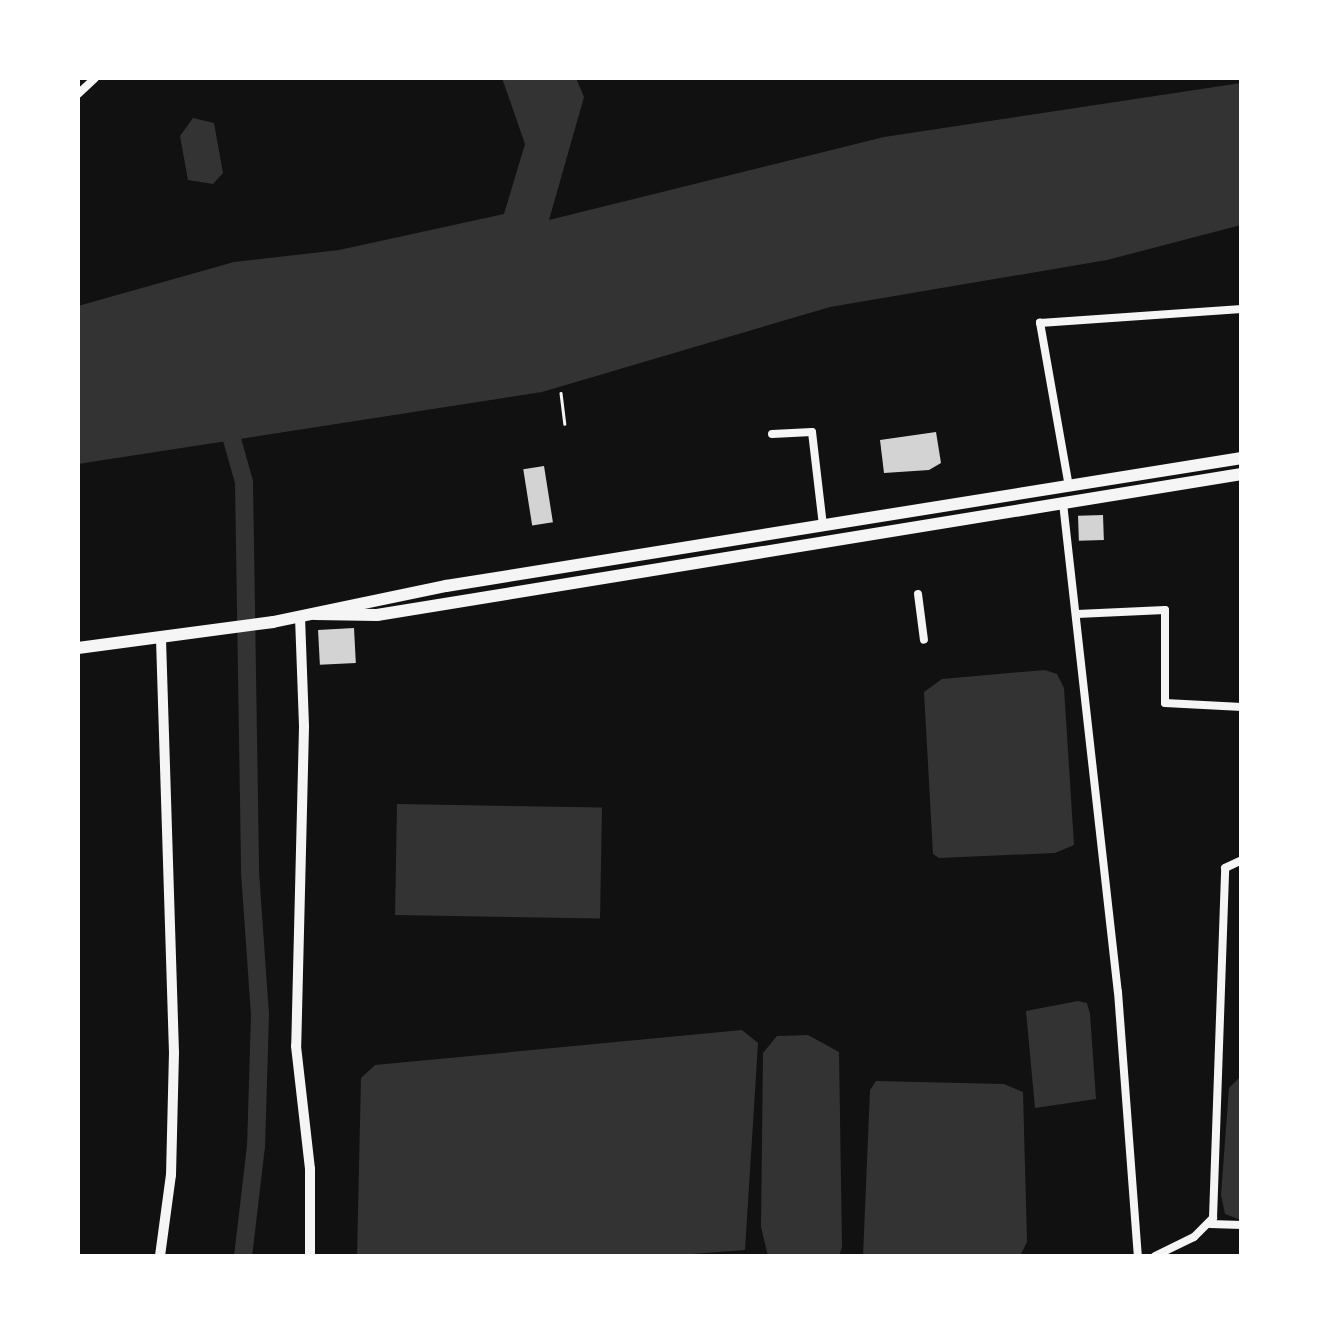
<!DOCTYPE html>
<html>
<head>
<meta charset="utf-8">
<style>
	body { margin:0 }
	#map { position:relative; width:1319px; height:1334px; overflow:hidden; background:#111; font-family:Jost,sans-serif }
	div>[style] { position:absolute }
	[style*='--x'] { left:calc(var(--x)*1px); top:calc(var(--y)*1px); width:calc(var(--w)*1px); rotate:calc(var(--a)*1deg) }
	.water>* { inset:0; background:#333; transform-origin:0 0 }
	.canal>* { height:18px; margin:-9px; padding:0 9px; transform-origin:9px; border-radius:9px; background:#333 }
	.building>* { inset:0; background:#d3d3d3; transform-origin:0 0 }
	.path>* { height:2.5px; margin:-1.25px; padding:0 1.25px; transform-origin:1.25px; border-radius:1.25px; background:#f5f5f5 }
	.minor>* { height:8px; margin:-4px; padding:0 4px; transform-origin:4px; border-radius:4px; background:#f5f5f5 }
	.tertiary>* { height:10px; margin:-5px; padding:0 5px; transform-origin:5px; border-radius:5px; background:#f5f5f5 }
	.primary>* { height:12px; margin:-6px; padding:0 6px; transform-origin:6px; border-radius:6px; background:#f5f5f5 }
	span { translate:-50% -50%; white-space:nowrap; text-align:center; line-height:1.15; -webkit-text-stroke:8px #fff; paint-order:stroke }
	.frame { position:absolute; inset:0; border:80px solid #fff; pointer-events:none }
</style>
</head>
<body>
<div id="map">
	<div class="water">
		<div style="clip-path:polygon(502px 78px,576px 78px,584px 97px,549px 220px,884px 137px,1241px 83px,1241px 225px,1107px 260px,830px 307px,542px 392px,78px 464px,78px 306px,234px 262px,339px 250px,504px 214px,525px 144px)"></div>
		<div style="clip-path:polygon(193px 118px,214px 123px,223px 173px,213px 184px,188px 180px,180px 136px)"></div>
		<div style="clip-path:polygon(1045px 670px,1057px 674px,1064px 688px,1074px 845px,1055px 853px,939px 858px,933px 854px,924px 692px,942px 679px)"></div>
		<div style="left:397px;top:804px;width:205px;height:111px;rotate:1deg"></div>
		<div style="clip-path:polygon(1078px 1001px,1087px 1003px,1090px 1014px,1096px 1099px,1035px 1108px,1026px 1011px)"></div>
		<div style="clip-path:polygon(742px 1030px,758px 1043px,745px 1250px,666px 1256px,357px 1256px,361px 1078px,375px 1065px)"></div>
		<div style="clip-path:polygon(808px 1035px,839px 1052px,842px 1247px,839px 1256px,768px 1256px,761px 1227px,763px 1053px,777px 1036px)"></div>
		<div style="clip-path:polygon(1241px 1076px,1242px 1076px,1241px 1220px,1225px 1214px,1221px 1195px,1229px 1088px)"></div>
		<div style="clip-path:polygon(876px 1081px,1004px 1084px,1023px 1092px,1027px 1242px,1021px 1254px,863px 1256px,870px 1090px)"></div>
	</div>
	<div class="canal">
		<div style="--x:226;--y:418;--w:66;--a:74.3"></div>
		<div style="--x:244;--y:482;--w:390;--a:89.1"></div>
		<div style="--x:250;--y:872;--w:142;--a:86"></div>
		<div style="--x:260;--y:1014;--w:132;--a:91.7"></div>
		<div style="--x:256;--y:1146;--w:111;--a:96.7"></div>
	</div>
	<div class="building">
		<div style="clip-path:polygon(936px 432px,941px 463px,929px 470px,884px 473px,880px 440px)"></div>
		<div style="left:544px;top:466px;width:57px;height:21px;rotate:81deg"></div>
		<div style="left:1103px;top:515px;width:25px;height:25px;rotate:88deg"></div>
		<div style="left:354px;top:628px;width:35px;height:36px;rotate:87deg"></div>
	</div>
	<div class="path">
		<div style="--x:561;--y:393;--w:31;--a:83"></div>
	</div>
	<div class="minor">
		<div style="--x:78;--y:94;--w:23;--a:-43"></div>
		<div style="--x:772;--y:434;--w:40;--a:-2.9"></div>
		<div style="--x:812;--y:432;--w:95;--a:83.3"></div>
		<div style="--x:1069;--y:487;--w:167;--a:-100"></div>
		<div style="--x:1040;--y:323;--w:202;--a:-4"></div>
		<div style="--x:1063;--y:503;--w:492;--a:83.6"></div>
		<div style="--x:1118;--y:992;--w:265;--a:85.7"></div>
		<div style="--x:918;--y:594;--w:46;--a:82.6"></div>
		<div style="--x:1077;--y:614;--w:88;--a:-2.6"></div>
		<div style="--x:1165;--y:610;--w:93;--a:90"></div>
		<div style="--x:1165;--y:703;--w:77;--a:3"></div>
		<div style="--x:1210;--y:1224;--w:32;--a:2"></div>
		<div style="--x:1155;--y:1256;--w:43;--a:-26"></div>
		<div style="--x:1194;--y:1237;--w:27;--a:-45"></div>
		<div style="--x:1213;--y:1218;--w:350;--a:-88"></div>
		<div style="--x:1225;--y:868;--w:19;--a:-25"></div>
	</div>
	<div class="tertiary">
		<div style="--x:300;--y:617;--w:110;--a:87.9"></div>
		<div style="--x:304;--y:727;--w:319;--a:91.4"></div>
		<div style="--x:296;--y:1046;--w:124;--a:83.5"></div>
		<div style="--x:310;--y:1169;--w:87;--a:90"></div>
		<div style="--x:160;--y:1256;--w:82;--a:-82.3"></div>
		<div style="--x:171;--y:1175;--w:122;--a:-88.6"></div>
		<div style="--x:174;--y:1053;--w:414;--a:-91.8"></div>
	</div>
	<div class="primary">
		<div style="--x:315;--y:614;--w:62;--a:0.9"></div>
		<div style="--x:377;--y:615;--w:876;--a:-9.26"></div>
		<div style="--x:78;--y:648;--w:197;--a:-7.6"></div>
		<div style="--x:273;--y:622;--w:177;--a:-11.8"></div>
		<div style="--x:446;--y:586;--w:806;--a:-9.14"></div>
	</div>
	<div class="frame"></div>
</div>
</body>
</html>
